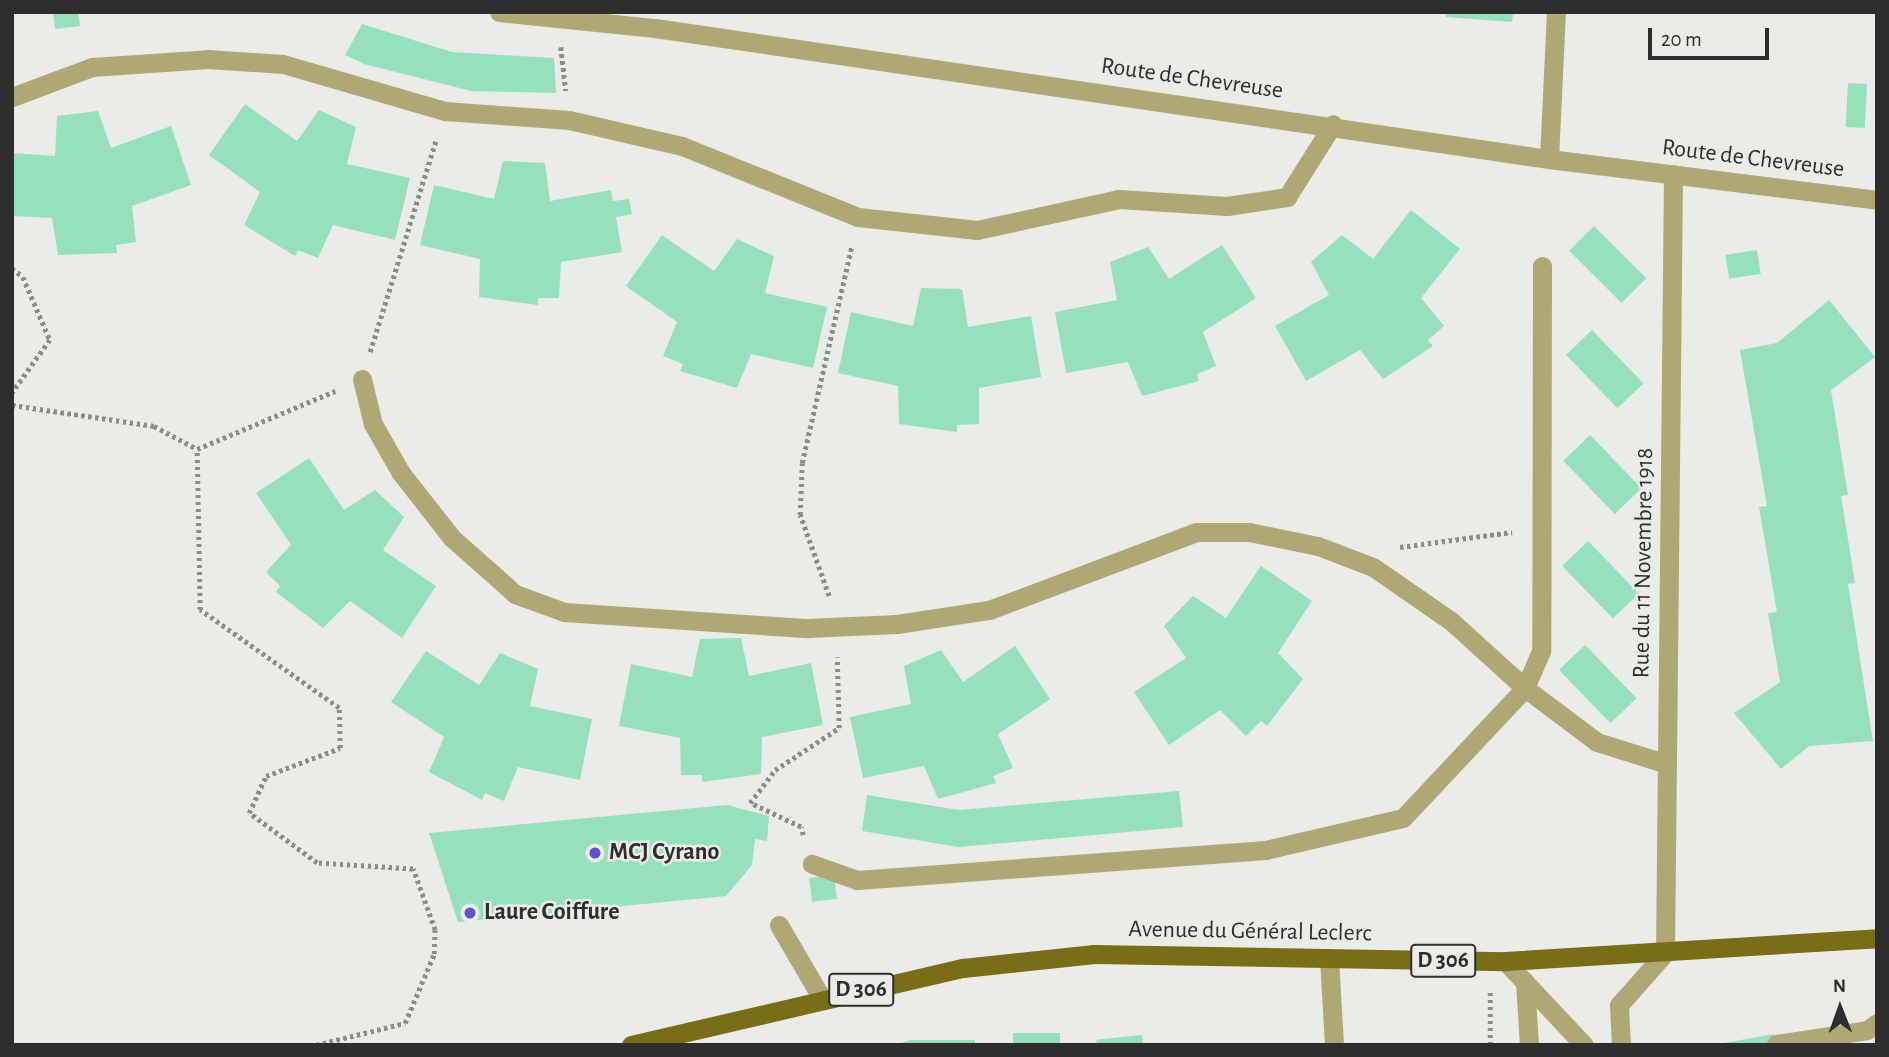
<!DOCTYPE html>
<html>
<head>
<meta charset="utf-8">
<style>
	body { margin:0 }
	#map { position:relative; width:1889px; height:1057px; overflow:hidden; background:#e9ece7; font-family:"Alegreya Sans",sans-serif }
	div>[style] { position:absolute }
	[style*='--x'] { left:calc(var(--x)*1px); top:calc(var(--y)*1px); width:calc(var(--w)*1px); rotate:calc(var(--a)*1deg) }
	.building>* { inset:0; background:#96e1bc; transform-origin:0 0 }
	.path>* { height:4.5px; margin-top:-2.25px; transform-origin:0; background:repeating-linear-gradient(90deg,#8b8d8a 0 3.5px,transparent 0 7px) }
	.service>* { height:19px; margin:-9.5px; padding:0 9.5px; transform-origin:9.5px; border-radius:9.5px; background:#aea875 }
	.minor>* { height:19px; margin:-9.5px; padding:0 9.5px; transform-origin:9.5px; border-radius:9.5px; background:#aea875 }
	.primary>* { height:19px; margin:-9.5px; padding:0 9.5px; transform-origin:9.5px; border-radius:9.5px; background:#786e16 }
	.dots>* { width:19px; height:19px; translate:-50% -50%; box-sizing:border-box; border:4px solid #e9ece7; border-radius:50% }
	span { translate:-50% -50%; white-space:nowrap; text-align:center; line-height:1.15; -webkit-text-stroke:5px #e9ece7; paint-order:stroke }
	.shield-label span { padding:2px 5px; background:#e9ece7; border:2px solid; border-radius:5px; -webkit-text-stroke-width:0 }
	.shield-label { font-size:23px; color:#2d2e2d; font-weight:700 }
	.street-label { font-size:24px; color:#2d2e2d }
	.poi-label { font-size:24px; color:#2d2e2d; font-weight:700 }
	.left { translate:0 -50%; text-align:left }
	.frame { position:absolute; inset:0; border:14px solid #2d2e2d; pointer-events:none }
	.north { position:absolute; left:1805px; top:973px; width:70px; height:70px; -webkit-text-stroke:5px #e9ece7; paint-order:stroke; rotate:359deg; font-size:19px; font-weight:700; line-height:28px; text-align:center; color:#2d2e2d }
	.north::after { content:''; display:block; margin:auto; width:24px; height:32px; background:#2d2e2d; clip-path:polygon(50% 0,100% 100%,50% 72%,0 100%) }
	.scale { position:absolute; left:1648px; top:28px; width:121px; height:32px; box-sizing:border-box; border:4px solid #2d2e2d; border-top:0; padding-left:9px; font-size:21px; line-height:24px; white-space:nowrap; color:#2d2e2d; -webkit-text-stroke:5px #e9ece7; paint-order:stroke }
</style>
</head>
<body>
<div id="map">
	<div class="building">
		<div style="clip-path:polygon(53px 12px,78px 12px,80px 26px,55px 29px)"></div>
		<div style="clip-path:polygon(1446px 12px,1513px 12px,1512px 22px,1446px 17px)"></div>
		<div style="clip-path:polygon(362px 24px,452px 52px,554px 58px,556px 93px,471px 91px,364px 64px,345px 55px)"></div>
		<div style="left:1848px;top:83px;width:19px;height:44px;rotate:3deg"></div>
		<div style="clip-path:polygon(245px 104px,297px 141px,319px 110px,356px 127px,347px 164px,410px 178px,395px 240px,333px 225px,318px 258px,298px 250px,295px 256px,244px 225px,260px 192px,209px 155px)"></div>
		<div style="clip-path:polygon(98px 111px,111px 148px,171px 126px,191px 185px,132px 206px,136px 242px,116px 245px,117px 253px,58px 255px,52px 218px,12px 216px,12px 153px,55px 156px,57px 116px)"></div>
		<div style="clip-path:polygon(503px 161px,545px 163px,550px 201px,611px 190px,613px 201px,629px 199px,632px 214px,616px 217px,622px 252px,561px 262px,559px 298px,538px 298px,538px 305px,479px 297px,480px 259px,420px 245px,434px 185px,494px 199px)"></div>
		<div style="clip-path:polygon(1411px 210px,1460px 249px,1421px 298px,1444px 326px,1428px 340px,1433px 346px,1383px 379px,1360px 350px,1306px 381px,1275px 326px,1329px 295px,1311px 262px,1342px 235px,1373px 259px)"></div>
		<div style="left:1594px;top:226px;width:74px;height:35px;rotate:45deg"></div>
		<div style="clip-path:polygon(662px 235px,714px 271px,737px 239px,774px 256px,765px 293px,827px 307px,813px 368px,751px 354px,737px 388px,680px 371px,683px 364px,663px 356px,677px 322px,626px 286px)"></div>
		<div style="clip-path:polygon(1222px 245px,1256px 298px,1203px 332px,1216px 366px,1197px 374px,1199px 381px,1142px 396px,1128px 362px,1066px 373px,1055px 312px,1117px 300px,1110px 262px,1148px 247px,1169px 279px)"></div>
		<div style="left:1757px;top:250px;width:24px;height:32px;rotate:81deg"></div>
		<div style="clip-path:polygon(921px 288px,962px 289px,968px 327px,1031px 316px,1041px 377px,979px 388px,979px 424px,957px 425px,957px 432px,899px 424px,898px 386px,838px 373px,851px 312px,913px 326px)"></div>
		<div style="clip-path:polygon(1829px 300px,1875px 357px,1831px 390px,1848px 495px,1841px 496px,1855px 583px,1848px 584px,1873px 741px,1809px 746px,1781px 769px,1734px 713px,1780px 682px,1768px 613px,1777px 612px,1759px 507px,1767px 506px,1740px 350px,1777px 343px)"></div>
		<div style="left:1592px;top:330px;width:74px;height:36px;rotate:46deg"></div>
		<div style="left:1590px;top:435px;width:74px;height:37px;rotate:46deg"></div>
		<div style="clip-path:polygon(309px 458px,344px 510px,375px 490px,404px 517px,383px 550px,436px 586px,402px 638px,350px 601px,323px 628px,276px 592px,280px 586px,266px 572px,291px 545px,256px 493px)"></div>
		<div style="left:1588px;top:541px;width:73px;height:36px;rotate:46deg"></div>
		<div style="clip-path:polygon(1261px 566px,1312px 601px,1278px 653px,1303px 679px,1267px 726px,1261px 721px,1246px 736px,1220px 710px,1169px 745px,1134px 692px,1186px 658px,1164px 626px,1193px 596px,1226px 618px)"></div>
		<div style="clip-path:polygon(741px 638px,749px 676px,811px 663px,823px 725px,762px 737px,761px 774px,702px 782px,702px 775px,681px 775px,680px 738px,619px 726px,631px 664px,692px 677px,700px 639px)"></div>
		<div style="left:1585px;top:645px;width:74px;height:36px;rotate:46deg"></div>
		<div style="clip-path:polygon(1015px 646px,1050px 699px,998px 734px,1013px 768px,993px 776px,996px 783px,938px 799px,924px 766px,863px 778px,850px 717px,911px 704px,904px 666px,941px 650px,963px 682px)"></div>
		<div style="clip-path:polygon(426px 651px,479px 685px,500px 653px,538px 669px,530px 706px,592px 719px,580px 780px,518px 767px,504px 801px,485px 793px,482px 800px,429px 772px,444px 737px,391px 702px)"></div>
		<div style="clip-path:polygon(1179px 791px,1183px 827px,959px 847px,862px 831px,867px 795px,959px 810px)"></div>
		<div style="clip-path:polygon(727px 805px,769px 816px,767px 841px,755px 839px,752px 865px,726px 896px,458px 922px,429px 833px)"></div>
		<div style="left:834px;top:875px;width:24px;height:25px;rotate:83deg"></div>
		<div style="left:1060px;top:1033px;width:12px;height:47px;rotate:90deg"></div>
		<div style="clip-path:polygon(1774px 1034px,1776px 1045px,1725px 1045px,1724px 1043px)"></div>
		<div style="left:1142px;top:1035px;width:10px;height:46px;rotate:84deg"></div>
		<div style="clip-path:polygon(910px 1040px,975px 1040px,975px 1045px,895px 1045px)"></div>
	</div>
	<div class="path">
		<div style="--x:561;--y:47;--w:44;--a:83.5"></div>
		<div style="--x:12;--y:268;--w:14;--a:39"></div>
		<div style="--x:23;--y:277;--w:69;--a:66.8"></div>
		<div style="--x:50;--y:340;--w:65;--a:125.6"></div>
		<div style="--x:370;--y:352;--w:222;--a:-72.7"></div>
		<div style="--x:12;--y:405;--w:144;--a:8.4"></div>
		<div style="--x:154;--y:426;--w:49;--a:28.1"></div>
		<div style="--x:1400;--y:547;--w:113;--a:-7.6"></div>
		<div style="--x:829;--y:596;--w:86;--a:-109.7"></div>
		<div style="--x:800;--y:515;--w:52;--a:-87.8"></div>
		<div style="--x:802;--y:463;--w:224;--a:-77.1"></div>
		<div style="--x:803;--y:835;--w:8;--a:-104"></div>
		<div style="--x:801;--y:827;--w:56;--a:-154.8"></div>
		<div style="--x:750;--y:803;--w:41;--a:-52.9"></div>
		<div style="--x:775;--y:770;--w:77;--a:-33.3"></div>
		<div style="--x:839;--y:728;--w:71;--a:-91.6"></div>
		<div style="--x:316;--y:1045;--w:92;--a:-13.9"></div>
		<div style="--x:405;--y:1023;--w:75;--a:-67.2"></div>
		<div style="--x:434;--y:954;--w:24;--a:-88"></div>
		<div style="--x:435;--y:930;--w:65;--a:-109.8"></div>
		<div style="--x:413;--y:869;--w:96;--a:-176.4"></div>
		<div style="--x:317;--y:863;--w:84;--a:-143.7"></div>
		<div style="--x:249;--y:813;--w:41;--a:-65.3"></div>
		<div style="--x:266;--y:776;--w:79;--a:-20.7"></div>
		<div style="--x:340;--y:748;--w:40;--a:-91.4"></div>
		<div style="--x:339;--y:708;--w:170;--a:-144.8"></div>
		<div style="--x:200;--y:610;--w:161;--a:-91.1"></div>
		<div style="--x:197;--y:449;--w:150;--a:-22.8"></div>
		<div style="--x:1490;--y:1045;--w:55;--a:-90"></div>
	</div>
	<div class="service">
		<div style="--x:1542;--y:266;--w:385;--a:90.1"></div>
		<div style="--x:1541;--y:651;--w:40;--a:113.4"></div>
		<div style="--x:1525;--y:688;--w:90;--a:36.9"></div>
		<div style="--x:1597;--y:742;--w:73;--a:17.4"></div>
		<div style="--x:779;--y:925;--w:86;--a:59.8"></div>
		<div style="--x:1505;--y:961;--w:115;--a:46.8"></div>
		<div style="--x:1525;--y:982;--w:63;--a:86.4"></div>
		<div style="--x:1776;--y:1044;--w:92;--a:-8.7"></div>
		<div style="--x:1867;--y:1030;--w:12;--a:-35"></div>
		<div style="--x:1621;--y:1045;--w:40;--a:-92.9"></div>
		<div style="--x:1619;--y:1005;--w:69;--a:-48.5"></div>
	</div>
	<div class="minor">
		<div style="--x:499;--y:12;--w:157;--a:5.9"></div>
		<div style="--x:655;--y:28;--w:904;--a:8.34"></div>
		<div style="--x:1549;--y:159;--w:331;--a:7.1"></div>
		<div style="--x:12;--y:97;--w:85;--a:-20.6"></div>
		<div style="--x:92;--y:67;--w:116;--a:-3.9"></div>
		<div style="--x:208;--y:59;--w:75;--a:3.8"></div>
		<div style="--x:283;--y:64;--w:169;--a:16.2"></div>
		<div style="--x:445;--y:111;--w:124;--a:4.2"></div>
		<div style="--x:569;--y:120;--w:116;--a:13"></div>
		<div style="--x:682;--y:146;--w:190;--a:22"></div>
		<div style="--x:858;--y:217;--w:120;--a:6.2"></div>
		<div style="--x:977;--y:230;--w:145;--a:-12.3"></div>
		<div style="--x:1119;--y:199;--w:108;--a:3.7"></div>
		<div style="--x:1227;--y:206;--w:61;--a:-8.5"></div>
		<div style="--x:1287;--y:197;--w:86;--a:-57.8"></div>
		<div style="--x:1549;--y:159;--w:147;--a:-87.3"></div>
		<div style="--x:362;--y:379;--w:46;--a:76.3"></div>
		<div style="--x:373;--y:424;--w:56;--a:60.3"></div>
		<div style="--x:401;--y:473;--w:83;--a:51.9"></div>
		<div style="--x:452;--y:538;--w:84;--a:41.6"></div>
		<div style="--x:515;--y:594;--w:52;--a:20.2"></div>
		<div style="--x:564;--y:612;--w:244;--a:3.8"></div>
		<div style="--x:807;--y:628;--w:90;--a:-2.5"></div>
		<div style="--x:897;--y:624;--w:93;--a:-8.7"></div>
		<div style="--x:989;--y:610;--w:221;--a:-20.6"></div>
		<div style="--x:1196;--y:532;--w:53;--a:0"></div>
		<div style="--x:1249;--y:532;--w:70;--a:11.5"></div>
		<div style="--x:1318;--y:546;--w:59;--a:20.9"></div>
		<div style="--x:1373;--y:567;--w:95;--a:34.7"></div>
		<div style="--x:1451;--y:621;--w:100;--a:42.2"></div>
		<div style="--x:1525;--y:688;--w:178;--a:133.2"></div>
		<div style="--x:1403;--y:818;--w:141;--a:166.9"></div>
		<div style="--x:1266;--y:850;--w:410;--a:175.8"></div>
		<div style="--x:857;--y:880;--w:48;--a:-160.4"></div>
		<div style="--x:1665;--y:953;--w:779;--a:-89.41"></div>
		<div style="--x:1329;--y:958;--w:87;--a:86.7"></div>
	</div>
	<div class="primary">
		<div style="--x:631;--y:1045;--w:341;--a:-13.1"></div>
		<div style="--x:963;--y:968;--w:132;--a:-6.1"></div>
		<div style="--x:1094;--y:954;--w:411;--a:1"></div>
		<div style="--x:1505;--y:961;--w:373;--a:-3.5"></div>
	</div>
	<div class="dots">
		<div style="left:595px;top:853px;background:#5e51c9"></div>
		<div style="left:470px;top:913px;background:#5e51c9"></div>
	</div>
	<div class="shield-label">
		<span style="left:1443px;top:961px">D 306</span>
		<span style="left:861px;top:990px">D 306</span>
	</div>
	<div class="street-label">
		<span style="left:1192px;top:79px;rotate:8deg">Route de Chevreuse</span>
		<span style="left:1753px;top:159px;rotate:7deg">Route de Chevreuse</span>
		<span style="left:1644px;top:563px;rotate:-89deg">Rue du 11 Novembre 1918</span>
		<span style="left:1250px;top:932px;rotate:1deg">Avenue du Général Leclerc</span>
	</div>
	<div class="poi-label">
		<span class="left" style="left:609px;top:853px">MCJ Cyrano</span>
		<span class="left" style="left:484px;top:913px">Laure Coiffure</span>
	</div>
	<div class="frame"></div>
	<div class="north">N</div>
	<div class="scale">20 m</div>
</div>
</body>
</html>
